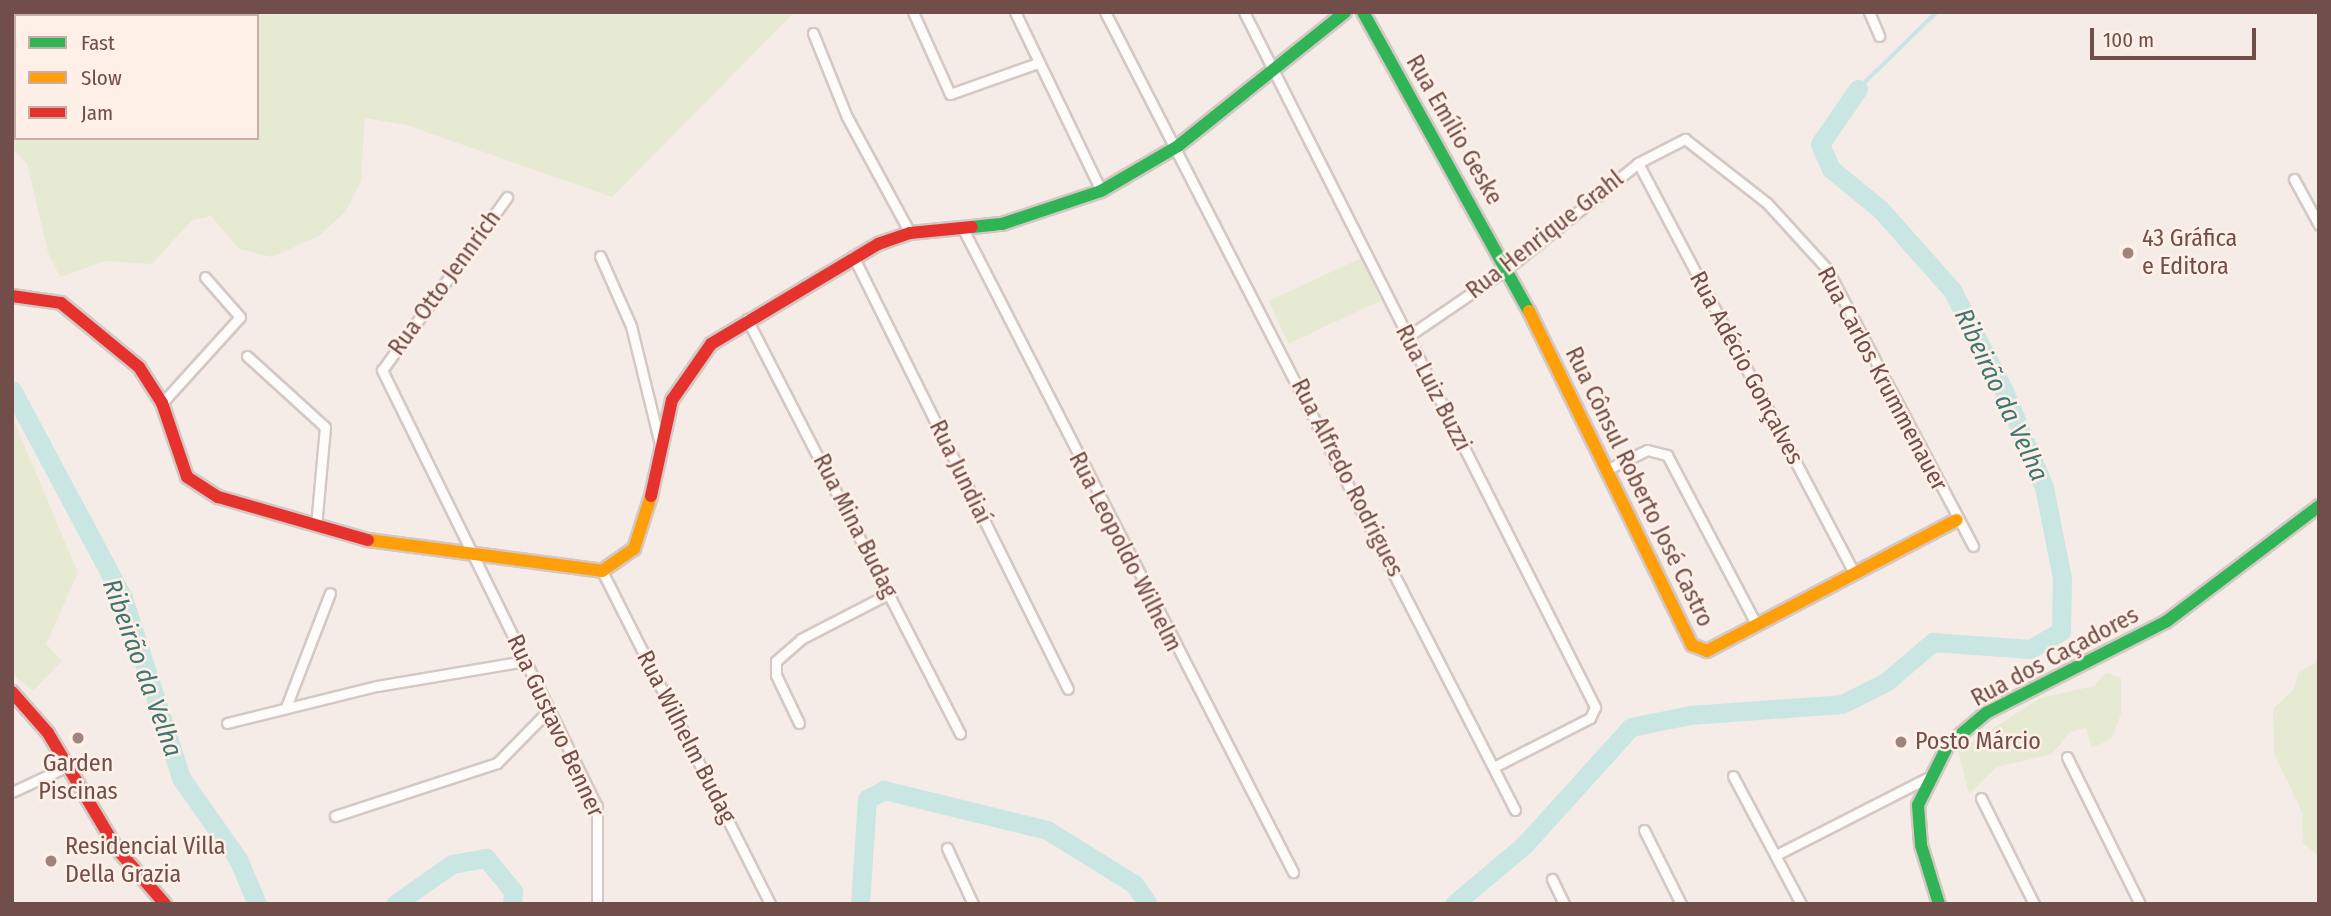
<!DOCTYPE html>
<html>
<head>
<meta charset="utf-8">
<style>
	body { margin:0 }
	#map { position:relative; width:2331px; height:916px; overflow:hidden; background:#f5ece7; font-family:"Fira Sans Condensed",sans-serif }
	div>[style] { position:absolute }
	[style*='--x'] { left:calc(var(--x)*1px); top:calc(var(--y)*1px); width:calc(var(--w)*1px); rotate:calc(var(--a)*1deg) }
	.green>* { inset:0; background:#e6ead2; transform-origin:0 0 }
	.stream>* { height:3.5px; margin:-1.75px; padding:0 1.75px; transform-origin:1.75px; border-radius:1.75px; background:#cae6e2 }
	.river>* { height:19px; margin:-9.5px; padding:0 9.5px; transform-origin:9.5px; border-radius:9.5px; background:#cae6e2 }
	.roads { filter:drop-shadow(2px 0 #d4c8c4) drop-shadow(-2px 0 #d4c8c4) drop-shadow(0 2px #d4c8c4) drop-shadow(0 -2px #d4c8c4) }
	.street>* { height:9px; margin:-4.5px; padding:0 4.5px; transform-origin:4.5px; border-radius:4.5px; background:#fefcfb }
	.fast>* { height:12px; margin:-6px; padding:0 6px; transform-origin:6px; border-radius:6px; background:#30b455 }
	.slow>* { height:12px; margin:-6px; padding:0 6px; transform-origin:6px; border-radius:6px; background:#ff9f0a }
	.jam>* { height:12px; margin:-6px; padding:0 6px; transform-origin:6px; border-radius:6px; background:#e5322d }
	.dots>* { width:19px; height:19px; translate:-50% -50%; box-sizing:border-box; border:4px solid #fef0e7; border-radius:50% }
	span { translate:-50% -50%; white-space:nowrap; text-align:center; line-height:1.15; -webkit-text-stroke:5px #fef0e7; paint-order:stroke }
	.street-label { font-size:24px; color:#714e49 }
	.poi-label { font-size:24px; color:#714e49 }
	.left { translate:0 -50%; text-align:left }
	.water-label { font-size:26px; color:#3e7673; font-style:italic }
	.frame { position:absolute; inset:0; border:14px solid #714e49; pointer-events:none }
	.legend { position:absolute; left:14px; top:14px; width:245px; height:126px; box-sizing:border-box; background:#fef0e7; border:2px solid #c6afa8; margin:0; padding:9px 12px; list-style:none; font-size:21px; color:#714e49 }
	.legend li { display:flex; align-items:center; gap:14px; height:35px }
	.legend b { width:35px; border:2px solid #c6afa8 }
	.scale { position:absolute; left:2090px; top:28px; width:166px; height:32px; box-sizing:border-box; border:4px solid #714e49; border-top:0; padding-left:9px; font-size:21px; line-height:24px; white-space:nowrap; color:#714e49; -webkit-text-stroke:5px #fef0e7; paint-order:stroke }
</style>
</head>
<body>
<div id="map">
	<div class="green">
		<div style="clip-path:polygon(evenodd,12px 12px,795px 12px,612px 197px,406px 125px,365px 118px,361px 181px,346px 211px,319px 236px,272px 257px,239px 249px,211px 216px,192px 220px,152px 264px,106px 261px,60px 277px,48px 253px,27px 163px,12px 149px,12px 12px,16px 16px,257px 16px,257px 138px,16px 138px,16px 16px)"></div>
		<div style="left:1361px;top:258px;width:47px;height:102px;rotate:65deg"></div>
		<div style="clip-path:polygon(14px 421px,78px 573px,46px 644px,62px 661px,33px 691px,12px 673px)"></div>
		<div style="clip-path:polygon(2319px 661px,2319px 856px,2303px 843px,2302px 812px,2274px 753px,2273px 709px,2294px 689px,2299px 672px)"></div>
		<div style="clip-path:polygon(2106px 673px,2121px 678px,2121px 714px,2111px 739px,2092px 748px,2086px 728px,2070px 732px,2052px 754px,1997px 767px,1969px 794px,1958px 751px,2040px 698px,2094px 686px)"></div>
	</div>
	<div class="stream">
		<div style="--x:1858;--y:89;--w:110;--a:-44.3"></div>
	</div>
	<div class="river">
		<div style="--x:12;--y:390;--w:236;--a:61.9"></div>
		<div style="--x:123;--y:598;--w:189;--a:72.1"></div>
		<div style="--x:181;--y:778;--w:99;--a:54.9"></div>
		<div style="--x:238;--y:859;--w:49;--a:67.1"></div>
		<div style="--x:395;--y:904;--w:70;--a:-35.1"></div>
		<div style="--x:452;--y:864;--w:35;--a:-10"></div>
		<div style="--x:486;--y:858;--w:43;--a:50.7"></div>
		<div style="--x:513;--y:891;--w:13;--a:94"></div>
		<div style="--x:860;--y:904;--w:105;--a:-86.2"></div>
		<div style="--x:867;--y:799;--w:19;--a:-28"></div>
		<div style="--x:884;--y:790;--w:168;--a:13.8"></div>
		<div style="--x:1047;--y:830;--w:102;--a:31.8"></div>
		<div style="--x:1134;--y:884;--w:24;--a:55"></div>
		<div style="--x:1454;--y:904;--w:92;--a:-40.1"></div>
		<div style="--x:1524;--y:845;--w:159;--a:-47.8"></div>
		<div style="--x:1631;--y:727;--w:60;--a:-11.5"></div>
		<div style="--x:1690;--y:715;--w:152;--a:-4.1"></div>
		<div style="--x:1842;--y:704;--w:49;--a:-26.6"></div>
		<div style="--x:1886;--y:682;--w:62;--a:-40.4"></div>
		<div style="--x:1933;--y:642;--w:97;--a:4.1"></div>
		<div style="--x:2030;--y:649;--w:36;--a:-30"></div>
		<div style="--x:2061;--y:631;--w:53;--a:-88.9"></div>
		<div style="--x:2062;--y:578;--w:93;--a:-101.2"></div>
		<div style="--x:2044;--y:487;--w:104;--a:-112.6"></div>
		<div style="--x:2004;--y:391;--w:114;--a:-117.2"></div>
		<div style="--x:1952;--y:290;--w:108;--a:-131.6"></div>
		<div style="--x:1880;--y:209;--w:63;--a:-140.8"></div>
		<div style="--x:1831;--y:169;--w:27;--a:-114"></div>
		<div style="--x:1820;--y:144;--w:67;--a:-55.4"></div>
	</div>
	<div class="roads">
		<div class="street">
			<div style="--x:913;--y:12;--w:90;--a:65.7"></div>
			<div style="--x:950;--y:94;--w:93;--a:-19.4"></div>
			<div style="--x:1015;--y:12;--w:199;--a:64.3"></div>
			<div style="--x:1105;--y:12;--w:897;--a:62.81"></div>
			<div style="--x:1244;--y:12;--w:779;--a:63.2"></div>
			<div style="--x:1595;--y:707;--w:12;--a:114"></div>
			<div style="--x:1590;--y:718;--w:108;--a:153"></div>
			<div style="--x:1869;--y:12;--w:26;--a:67"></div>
			<div style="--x:813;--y:33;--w:91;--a:68"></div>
			<div style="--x:847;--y:117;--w:132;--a:61.5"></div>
			<div style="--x:1638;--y:163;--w:463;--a:62.2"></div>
			<div style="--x:2294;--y:179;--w:52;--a:61.5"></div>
			<div style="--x:507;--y:197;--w:213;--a:125.8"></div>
			<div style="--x:382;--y:370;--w:486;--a:63.8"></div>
			<div style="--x:597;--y:806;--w:98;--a:90"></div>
			<div style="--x:963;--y:229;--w:723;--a:62.83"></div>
			<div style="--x:600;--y:256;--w:77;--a:66.1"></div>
			<div style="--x:631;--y:326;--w:126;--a:76.2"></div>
			<div style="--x:853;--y:256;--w:483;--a:63.6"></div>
			<div style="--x:747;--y:319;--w:466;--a:62.8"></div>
			<div style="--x:1407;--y:337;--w:122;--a:-34.3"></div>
			<div style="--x:1508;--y:268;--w:167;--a:-38.9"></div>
			<div style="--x:1638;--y:163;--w:53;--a:-27.1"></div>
			<div style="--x:1685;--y:139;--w:104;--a:38"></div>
			<div style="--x:1767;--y:203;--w:89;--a:47.7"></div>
			<div style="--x:1827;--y:269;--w:313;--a:62.2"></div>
			<div style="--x:247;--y:356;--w:105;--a:42.3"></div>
			<div style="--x:325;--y:427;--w:98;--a:95.2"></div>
			<div style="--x:162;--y:403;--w:116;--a:-47.8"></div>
			<div style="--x:240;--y:317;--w:53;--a:-131.2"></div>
			<div style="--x:1610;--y:468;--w:41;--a:-25.9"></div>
			<div style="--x:1647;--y:450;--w:21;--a:14"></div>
			<div style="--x:1667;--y:455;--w:191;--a:62.2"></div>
			<div style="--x:602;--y:571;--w:373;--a:63.2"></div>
			<div style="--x:286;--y:707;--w:122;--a:-68.9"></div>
			<div style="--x:227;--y:723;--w:154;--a:-13.9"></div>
			<div style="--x:377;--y:686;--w:150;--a:-9.6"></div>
			<div style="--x:799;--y:723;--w:53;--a:-115.6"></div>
			<div style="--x:776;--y:675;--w:14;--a:-90"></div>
			<div style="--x:776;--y:661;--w:33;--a:-41"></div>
			<div style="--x:801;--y:639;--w:100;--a:-27.3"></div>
			<div style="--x:2067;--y:757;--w:164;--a:63.6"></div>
			<div style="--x:1733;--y:776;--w:145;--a:62"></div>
			<div style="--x:12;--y:792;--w:62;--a:-24.9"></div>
			<div style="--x:1981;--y:798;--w:119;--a:63.4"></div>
			<div style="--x:335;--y:816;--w:170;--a:-18.1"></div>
			<div style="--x:497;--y:763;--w:73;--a:-45.6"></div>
			<div style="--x:1644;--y:830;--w:83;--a:63.4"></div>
			<div style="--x:947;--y:848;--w:62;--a:65.1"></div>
			<div style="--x:1776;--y:855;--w:169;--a:-27"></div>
			<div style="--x:1552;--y:879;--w:28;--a:64"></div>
		</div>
		<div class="fast">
			<div style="--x:1363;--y:12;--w:342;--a:61"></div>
			<div style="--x:972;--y:227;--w:30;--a:-6"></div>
			<div style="--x:1002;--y:224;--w:104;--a:-18.4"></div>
			<div style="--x:1101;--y:191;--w:89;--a:-30.3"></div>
			<div style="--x:1178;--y:146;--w:214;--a:-38.7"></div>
			<div style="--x:1939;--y:904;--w:62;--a:-107"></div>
			<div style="--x:1921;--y:845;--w:40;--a:-94.3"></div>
			<div style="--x:1918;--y:805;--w:67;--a:-63.4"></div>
			<div style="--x:1948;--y:745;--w:50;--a:-40.1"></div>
			<div style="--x:1986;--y:713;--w:203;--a:-26.9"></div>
			<div style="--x:2167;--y:621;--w:191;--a:-37.1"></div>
		</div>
		<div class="slow">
			<div style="--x:1529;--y:311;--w:372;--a:64"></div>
			<div style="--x:1692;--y:645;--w:16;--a:22"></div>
			<div style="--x:1707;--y:651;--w:282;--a:-27.7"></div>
			<div style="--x:368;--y:540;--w:236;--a:7.5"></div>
			<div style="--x:602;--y:571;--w:39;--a:-35"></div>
			<div style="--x:634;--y:549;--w:56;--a:-72.2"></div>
		</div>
		<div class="jam">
			<div style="--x:12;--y:296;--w:49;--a:8.1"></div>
			<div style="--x:61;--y:303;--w:101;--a:39.4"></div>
			<div style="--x:139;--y:367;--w:43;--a:57.4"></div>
			<div style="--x:162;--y:403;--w:78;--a:71.3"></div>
			<div style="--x:187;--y:477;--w:37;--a:33"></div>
			<div style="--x:218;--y:497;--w:156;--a:16"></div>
			<div style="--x:651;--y:496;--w:98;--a:-77.7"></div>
			<div style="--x:672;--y:400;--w:68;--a:-55.1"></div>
			<div style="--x:711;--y:344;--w:195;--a:-30.9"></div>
			<div style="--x:878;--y:244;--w:34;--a:-19"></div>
			<div style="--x:910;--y:233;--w:62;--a:-5.5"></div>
			<div style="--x:12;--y:692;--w:55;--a:48.7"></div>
			<div style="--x:48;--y:733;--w:135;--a:59.3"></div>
			<div style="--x:117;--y:849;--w:73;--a:48.9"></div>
		</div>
	</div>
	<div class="dots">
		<div style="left:2128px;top:253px;background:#9f8580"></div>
		<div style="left:78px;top:738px;background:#9f8580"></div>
		<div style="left:1901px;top:742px;background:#9f8580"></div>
		<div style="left:51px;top:861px;background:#9f8580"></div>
	</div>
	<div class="street-label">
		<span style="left:1454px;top:130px;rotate:60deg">Rua Emílio Geske</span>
		<span style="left:1545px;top:235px;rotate:-38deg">Rua Henrique Grahl</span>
		<span style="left:445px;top:283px;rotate:-54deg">Rua Otto Jennrich</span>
		<span style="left:1746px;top:368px;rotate:62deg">Rua Adécio Gonçalves</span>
		<span style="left:1882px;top:379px;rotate:62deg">Rua Carlos Krummenauer</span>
		<span style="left:1433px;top:388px;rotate:63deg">Rua Luiz Buzzi</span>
		<span style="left:960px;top:472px;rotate:64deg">Rua Jundiaí</span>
		<span style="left:1347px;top:478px;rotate:63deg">Rua Alfredo Rodrigues</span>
		<span style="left:1639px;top:487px;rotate:64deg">Rua Cônsul Roberto José Castro</span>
		<span style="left:855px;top:526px;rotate:63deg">Rua Mina Budag</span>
		<span style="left:1125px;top:552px;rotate:63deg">Rua Leopoldo Wilhelm</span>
		<span style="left:2055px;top:657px;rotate:-28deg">Rua dos Caçadores</span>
		<span style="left:555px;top:726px;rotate:65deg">Rua Gustavo Benner</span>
		<span style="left:686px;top:737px;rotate:63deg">Rua Wilhelm Budag</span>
	</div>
	<div class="poi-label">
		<span class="left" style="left:2142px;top:253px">43 Gráfica<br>e Editora</span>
		<span class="left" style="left:1915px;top:742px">Posto Márcio</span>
		<span style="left:78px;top:778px">Garden<br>Piscinas</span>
		<span class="left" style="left:65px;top:861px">Residencial Villa<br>Della Grazia</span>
	</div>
	<div class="water-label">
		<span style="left:2001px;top:395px;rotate:65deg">Ribeirão da Velha</span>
		<span style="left:142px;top:668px;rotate:70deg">Ribeirão da Velha</span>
	</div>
	<div class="frame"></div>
	<ul class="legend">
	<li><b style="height:9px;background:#30b455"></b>Fast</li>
	<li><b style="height:9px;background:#ff9f0a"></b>Slow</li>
	<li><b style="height:9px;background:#e5322d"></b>Jam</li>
	</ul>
	<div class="scale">100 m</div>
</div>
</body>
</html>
